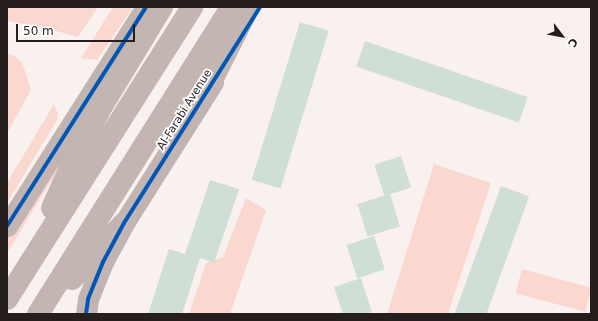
<!DOCTYPE html>
<html>
<head>
<meta charset="utf-8">
<style>
	body { margin:0 }
	#map { position:relative; width:598px; height:321px; overflow:hidden; background:#f8f1ef; font-family:"DejaVu Sans",sans-serif }
	div>[style] { position:absolute }
	[style*='--x'] { left:calc(var(--x)*1px); top:calc(var(--y)*1px); width:calc(var(--w)*1px); rotate:calc(var(--a)*1deg) }
	.green>* { inset:0; background:#fad7cf; transform-origin:0 0 }
	.building>* { inset:0; background:#d0dfd5; transform-origin:0 0 }
	.tertiary>* { height:21px; margin:-10.5px; padding:0 10.5px; transform-origin:10.5px; border-radius:10.5px; background:#c1b4b1 }
	.primary>* { height:22px; margin:-11px; padding:0 11px; transform-origin:11px; border-radius:11px; background:#c3b5b2 }
	.cycleway>* { height:4px; margin:-2px; padding:0 2px; transform-origin:2px; border-radius:2px; background:#0057b8 }
	span { translate:-50% -50%; white-space:nowrap; text-align:center; line-height:1.15; -webkit-text-stroke:3.5px #fff; paint-order:stroke }
	.street-label { font-size:11px; color:#261e1c }
	.frame { position:absolute; inset:0; border:8px solid #261e1c; pointer-events:none }
	.north { position:absolute; left:542px; top:16px; width:40px; height:40px; -webkit-text-stroke:3px #fff; paint-order:stroke; rotate:122deg; font-size:11px; font-weight:700; line-height:16px; text-align:center; color:#261e1c }
	.north::after { content:''; display:block; margin:auto; width:14px; height:18px; background:#261e1c; clip-path:polygon(50% 0,100% 100%,50% 72%,0 100%) }
	.scale { position:absolute; left:16px; top:24px; width:119px; height:18px; box-sizing:border-box; border:2px solid #261e1c; border-top:0; padding-left:5px; font-size:12px; line-height:14px; white-space:nowrap; color:#261e1c; -webkit-text-stroke:3px #fff; paint-order:stroke }
</style>
</head>
<body>
<div id="map">
	<div class="green">
		<div style="clip-path:polygon(7px 7px,98px 7px,78px 37px,42px 27px,7px 21px)"></div>
		<div style="clip-path:polygon(113px 7px,133px 7px,97px 60px,81px 58px)"></div>
		<div style="clip-path:polygon(154px 7px,71px 149px,7px 253px,7px 237px)"></div>
		<div style="clip-path:polygon(7px 54px,13px 55px,22px 62px,31px 90px,7px 133px)"></div>
		<div style="clip-path:polygon(54px 104px,58px 114px,57px 120px,7px 203px,7px 183px)"></div>
		<div style="clip-path:polygon(434px 164px,491px 183px,448px 314px,387px 314px)"></div>
		<div style="clip-path:polygon(246px 198px,266px 210px,230px 314px,189px 314px,206px 263px,223px 257px)"></div>
		<div style="left:522px;top:269px;width:72px;height:25px;rotate:15deg"></div>
	</div>
	<div class="building">
		<div style="left:300px;top:22px;width:30px;height:165px;rotate:17deg"></div>
		<div style="left:365px;top:41px;width:172px;height:27px;rotate:19deg"></div>
		<div style="left:401px;top:156px;width:33px;height:28px;rotate:72deg"></div>
		<div style="clip-path:polygon(210px 180px,239px 189px,214px 263px,200px 258px,182px 314px,148px 314px,169px 249px,185px 254px)"></div>
		<div style="left:501px;top:186px;width:30px;height:136px;rotate:20deg"></div>
		<div style="left:390px;top:194px;width:34px;height:34px;rotate:73deg"></div>
		<div style="left:374px;top:236px;width:35px;height:29px;rotate:72deg"></div>
		<div style="clip-path:polygon(361px 278px,372px 312px,365px 314px,343px 314px,334px 287px)"></div>
	</div>
	<div class="tertiary">
		<div style="--x:7;--y:226;--w:259;--a:-57.6"></div>
		<div style="--x:86;--y:314;--w:15;--a:-82"></div>
		<div style="--x:88;--y:299;--w:40;--a:-68"></div>
		<div style="--x:103;--y:262;--w:44;--a:-61.7"></div>
		<div style="--x:124;--y:223;--w:167;--a:-57.7"></div>
	</div>
	<div class="primary">
		<div style="--x:204;--y:96;--w:100;--a:-63.2"></div>
		<div style="--x:52;--y:208;--w:54;--a:-65.8"></div>
		<div style="--x:74;--y:159;--w:60;--a:-62.2"></div>
		<div style="--x:102;--y:106;--w:116;--a:-58.8"></div>
		<div style="--x:72;--y:279;--w:76;--a:-47.1"></div>
		<div style="--x:7;--y:299;--w:346;--a:-57.6"></div>
		<div style="--x:38;--y:314;--w:363;--a:-57.8"></div>
	</div>
	<div class="cycleway">
		<div style="--x:7;--y:226;--w:259;--a:-57.6"></div>
		<div style="--x:86;--y:314;--w:15;--a:-82"></div>
		<div style="--x:88;--y:299;--w:40;--a:-68"></div>
		<div style="--x:103;--y:262;--w:44;--a:-61.7"></div>
		<div style="--x:124;--y:223;--w:255;--a:-57.8"></div>
	</div>
	<div class="street-label">
		<span style="left:185px;top:110px;rotate:-58deg">Al-Farabi Avenue</span>
	</div>
	<div class="frame"></div>
	<div class="north">С</div>
	<div class="scale">50 m</div>
</div>
</body>
</html>
